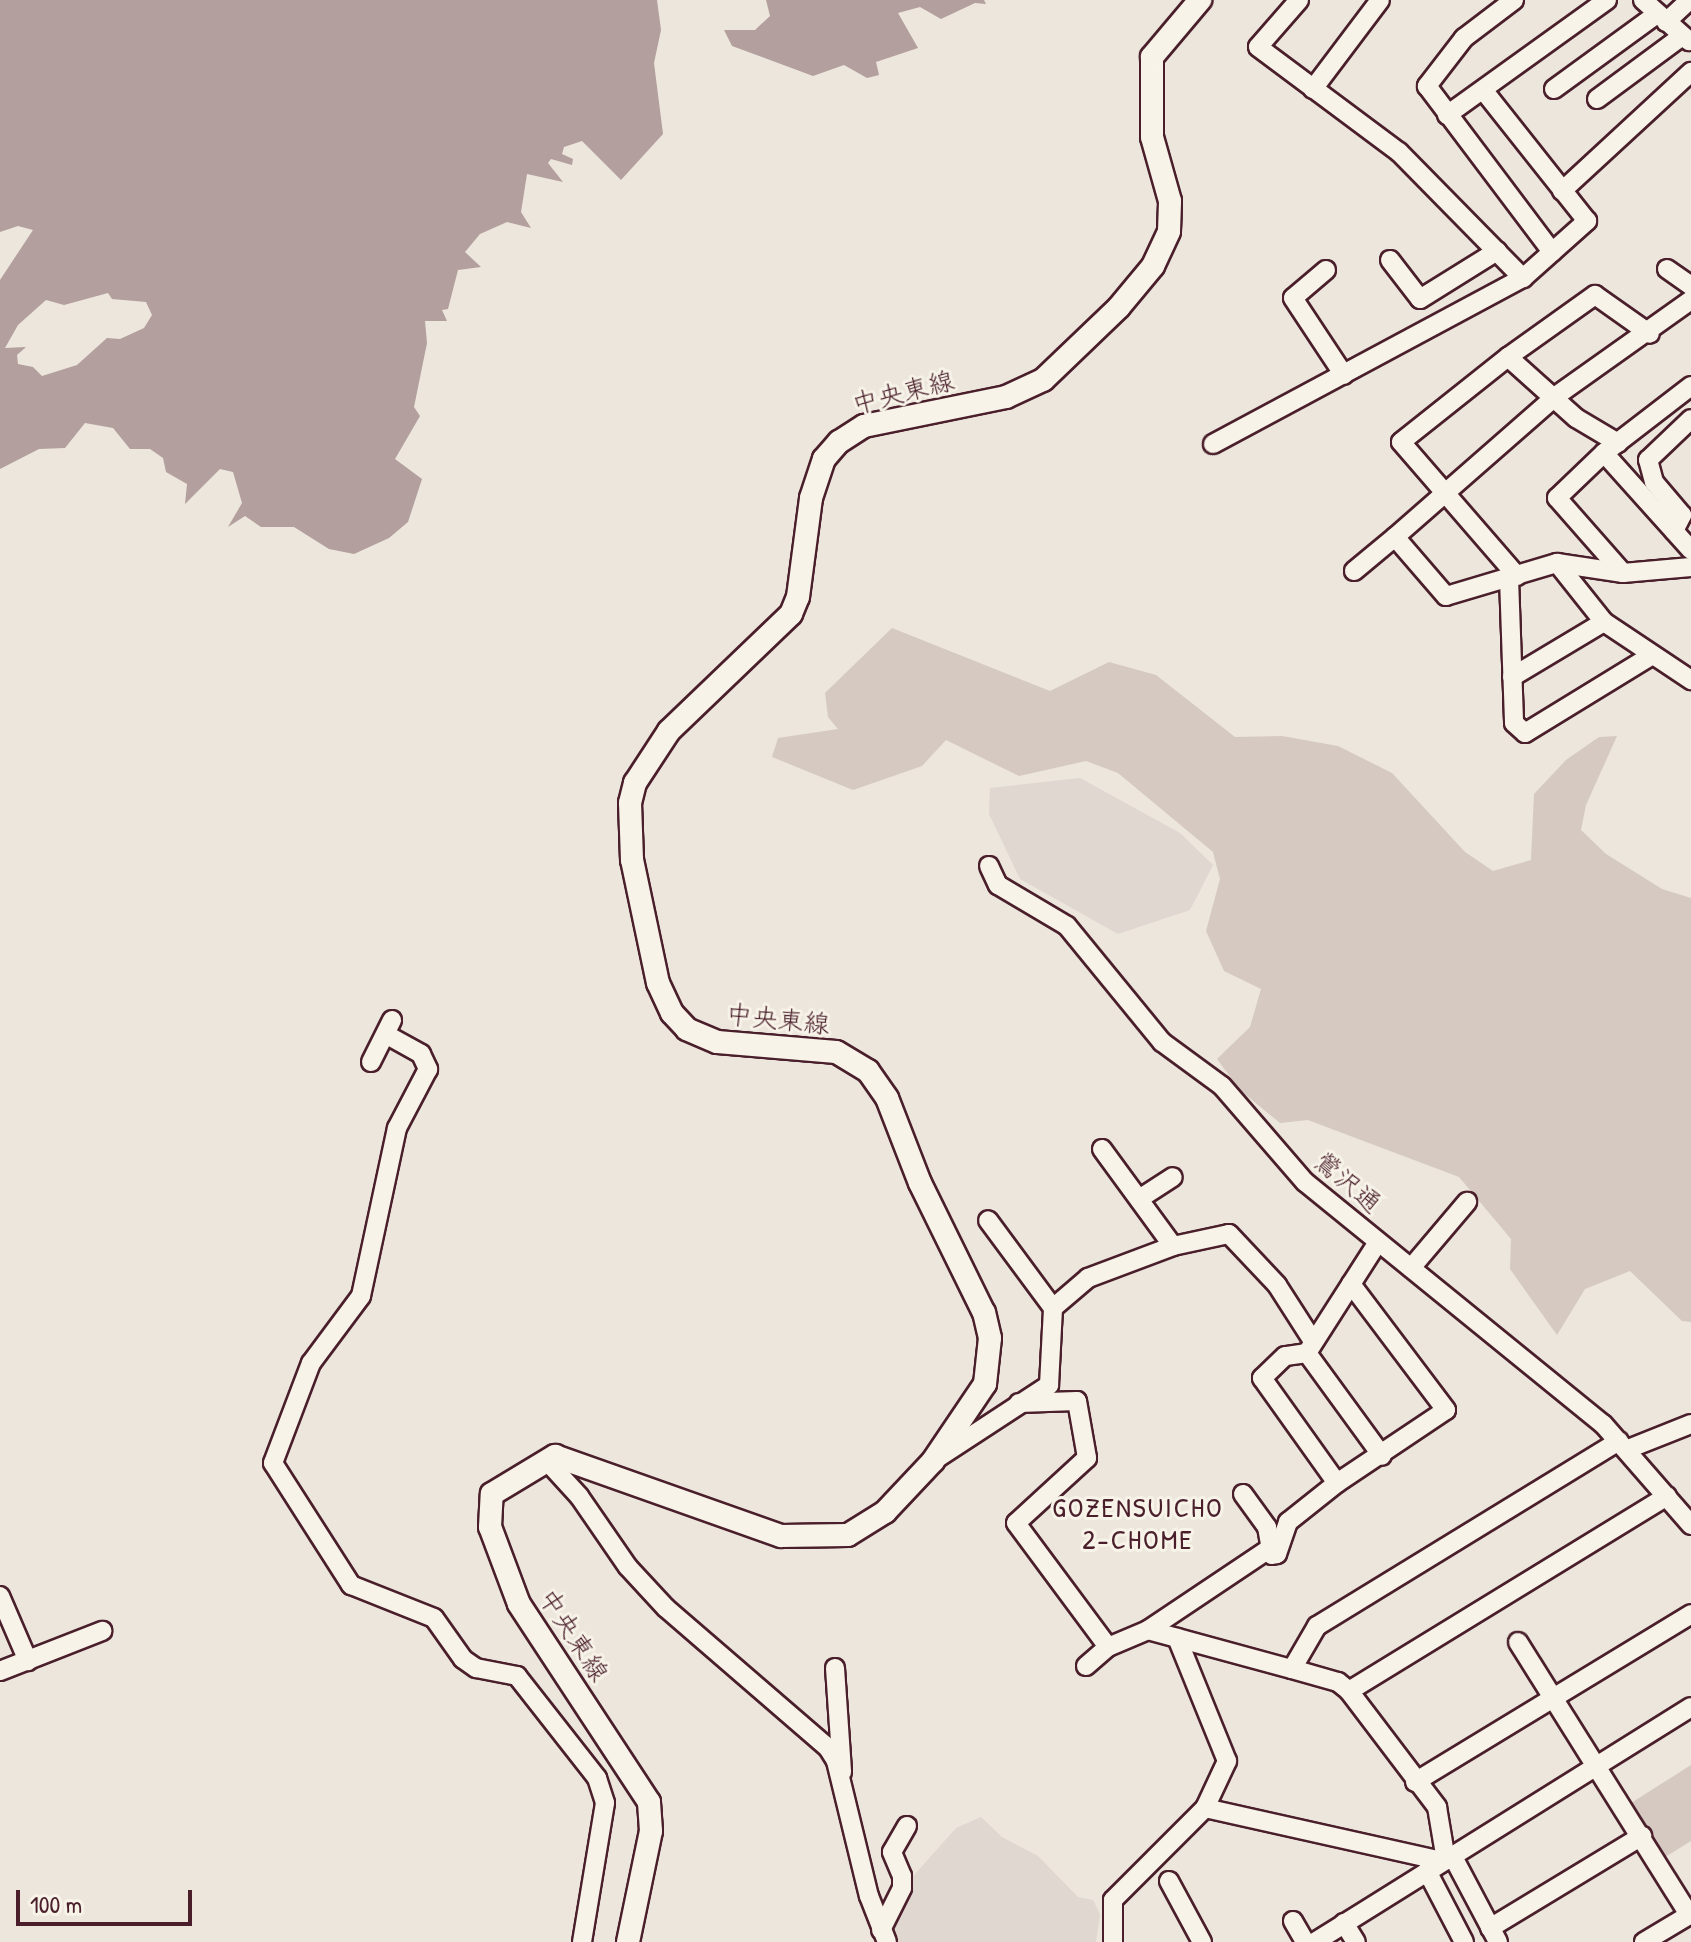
<!DOCTYPE html>
<html>
<head>
<meta charset="utf-8">
<style>
	body { margin:0 }
	#map { position:relative; width:1691px; height:1942px; overflow:hidden; background:#ece6dd; font-family:"Patrick Hand","Klee One",sans-serif }
	div>[style] { position:absolute }
	[style*='--x'] { left:calc(var(--x)*1px); top:calc(var(--y)*1px); width:calc(var(--w)*1px); rotate:calc(var(--a)*1deg) }
	.built>* { inset:0; background:#e0d7d0 }
	.green>* { inset:0; background:#d5c9c2 }
	.water>* { inset:0; background:#b39f9d }
	.roads { filter:drop-shadow(2px 0 #4a1f2b) drop-shadow(-2px 0 #4a1f2b) drop-shadow(0 2px #4a1f2b) drop-shadow(0 -2px #4a1f2b) }
	.minor>* { height:18px; margin:-9px; padding:0 9px; transform-origin:9px; border-radius:9px; background:#f7f3e8 }
	.major>* { height:22px; margin:-11px; padding:0 11px; transform-origin:11px; border-radius:11px; background:#f7f3e8 }
	span { translate:-50% -50%; white-space:nowrap; text-align:center; line-height:1.15; -webkit-text-stroke:6px #f7f3e8; paint-order:stroke }
	.street-label { font-size:26px; color:#4a1f2b }
	.neighbourhood-label { font-size:28px; color:#4a1f2b; letter-spacing:2px }
	.scale { position:absolute; left:16px; top:1890px; width:176px; height:36px; box-sizing:border-box; border:4px solid #4a1f2b; border-top:0; padding-left:10px; font-size:24px; line-height:28px; white-space:nowrap; color:#4a1f2b; -webkit-text-stroke:6px #f7f3e8; paint-order:stroke }
</style>
</head>
<body>
<div id="map">
	<div class="built">
		<div style="clip-path:polygon(1080px 778px,1180px 833px,1213px 865px,1190px 910px,1118px 934px,1020px 879px,989px 814px,990px 788px)"></div>
		<div style="clip-path:polygon(981px 1817px,1002px 1837px,1038px 1856px,1078px 1897px,1093px 1900px,1100px 1914px,1096px 1942px,896px 1942px,889px 1928px,908px 1882px,956px 1828px)"></div>
	</div>
	<div class="green">
		<div style="clip-path:polygon(892px 628px,1050px 691px,1109px 662px,1156px 675px,1235px 737px,1282px 736px,1338px 746px,1392px 773px,1465px 852px,1493px 871px,1531px 860px,1534px 794px,1566px 760px,1599px 737px,1617px 736px,1586px 805px,1581px 830px,1606px 854px,1662px 889px,1691px 898px,1691px 1322px,1682px 1321px,1630px 1271px,1585px 1289px,1557px 1335px,1510px 1269px,1511px 1239px,1459px 1177px,1308px 1120px,1280px 1123px,1240px 1090px,1217px 1059px,1250px 1027px,1261px 989px,1224px 971px,1206px 931px,1220px 879px,1213px 852px,1118px 773px,1086px 761px,1019px 776px,946px 740px,922px 766px,853px 790px,772px 757px,778px 738px,838px 729px,828px 717px,825px 693px)"></div>
		<div style="clip-path:polygon(1691px 1765px,1691px 1841px,1662px 1859px,1628px 1805px)"></div>
	</div>
	<div class="water">
		<div style="clip-path:polygon(evenodd,0 0,657px 0,661px 30px,654px 63px,663px 134px,621px 180px,582px 141px,564px 147px,562px 154px,573px 159px,572px 165px,551px 159px,548px 163px,563px 182px,527px 174px,521px 212px,531px 228px,507px 222px,480px 234px,465px 252px,481px 267px,458px 270px,448px 309px,442px 310px,447px 321px,425px 321px,427px 343px,414px 407px,420px 416px,395px 459px,422px 479px,408px 522px,389px 538px,354px 554px,329px 549px,294px 527px,261px 527px,245px 516px,228px 527px,242px 503px,233px 472px,220px 469px,185px 504px,187px 484px,166px 472px,163px 458px,150px 449px,130px 449px,113px 428px,85px 423px,65px 448px,39px 449px,0 469px,0 280px,33px 230px,18px 226px,0 232px,0 0,108px 293px,112px 299px,146px 302px,152px 315px,144px 328px,120px 339px,107px 338px,77px 365px,42px 376px,33px 367px,18px 364px,17px 355px,26px 347px,5px 348px,18px 325px,46px 300px,64px 305px,108px 293px)"></div>
		<div style="clip-path:polygon(766px 0,984px 0,986px 4px,975px 3px,941px 19px,920px 7px,898px 13px,918px 48px,876px 62px,879px 75px,867px 78px,844px 65px,813px 76px,732px 46px,724px 30px,755px 30px,770px 16px)"></div>
	</div>
	<div class="roads">
		<div class="minor">
			<div style="--x:1299;--y:0;--w:62;--a:131.1"></div>
			<div style="--x:1258;--y:47;--w:176;--a:36.7"></div>
			<div style="--x:1399;--y:152;--w:177;--a:45.5"></div>
			<div style="--x:1514;--y:0;--w:63;--a:142.8"></div>
			<div style="--x:1464;--y:38;--w:61;--a:127.6"></div>
			<div style="--x:1427;--y:86;--w:208;--a:53"></div>
			<div style="--x:1643;--y:0;--w:62;--a:41.7"></div>
			<div style="--x:1666;--y:22;--w:33;--a:-43"></div>
			<div style="--x:1313;--y:89;--w:111;--a:-53"></div>
			<div style="--x:1554;--y:89;--w:127;--a:-36.1"></div>
			<div style="--x:1597;--y:99;--w:106;--a:-36.5"></div>
			<div style="--x:1447;--y:115;--w:197;--a:-35.7"></div>
			<div style="--x:1562;--y:191;--w:176;--a:-42.7"></div>
			<div style="--x:1390;--y:260;--w:49;--a:52.4"></div>
			<div style="--x:1420;--y:299;--w:91;--a:-31.9"></div>
			<div style="--x:1667;--y:269;--w:29;--a:35"></div>
			<div style="--x:1326;--y:270;--w:43;--a:139.7"></div>
			<div style="--x:1293;--y:298;--w:92;--a:56.5"></div>
			<div style="--x:1691;--y:300;--w:166;--a:144.6"></div>
			<div style="--x:1556;--y:396;--w:214;--a:138.8"></div>
			<div style="--x:1395;--y:537;--w:78;--a:49.2"></div>
			<div style="--x:1446;--y:596;--w:116;--a:-16.6"></div>
			<div style="--x:1557;--y:563;--w:67;--a:8.6"></div>
			<div style="--x:1623;--y:573;--w:68;--a:-5"></div>
			<div style="--x:1508;--y:357;--w:107;--a:-35.5"></div>
			<div style="--x:1595;--y:295;--w:67;--a:35.3"></div>
			<div style="--x:1213;--y:444;--w:352;--a:-28.2"></div>
			<div style="--x:1523;--y:278;--w:86;--a:-41.7"></div>
			<div style="--x:1587;--y:221;--w:167;--a:-128.4"></div>
			<div style="--x:1604;--y:453;--w:130;--a:48.1"></div>
			<div style="--x:1674;--y:531;--w:18;--a:-63"></div>
			<div style="--x:1682;--y:515;--w:43;--a:-130.3"></div>
			<div style="--x:1654;--y:482;--w:23;--a:-105"></div>
			<div style="--x:1648;--y:460;--w:59;--a:-43.6"></div>
			<div style="--x:1557;--y:563;--w:75;--a:51.5"></div>
			<div style="--x:1604;--y:622;--w:105;--a:33.7"></div>
			<div style="--x:1354;--y:571;--w:53;--a:-39.7"></div>
			<div style="--x:1623;--y:573;--w:100;--a:-131.3"></div>
			<div style="--x:1557;--y:498;--w:65;--a:-43.8"></div>
			<div style="--x:1604;--y:453;--w:110;--a:-37.6"></div>
			<div style="--x:1517;--y:576;--w:177;--a:-130.9"></div>
			<div style="--x:1401;--y:442;--w:137;--a:-38.5"></div>
			<div style="--x:1508;--y:357;--w:91;--a:41.9"></div>
			<div style="--x:1576;--y:418;--w:49;--a:30.8"></div>
			<div style="--x:1509;--y:578;--w:145;--a:88"></div>
			<div style="--x:1514;--y:723;--w:15;--a:42"></div>
			<div style="--x:1525;--y:733;--w:145;--a:-31.5"></div>
			<div style="--x:1512;--y:677;--w:107;--a:-30.9"></div>
			<div style="--x:989;--y:866;--w:21;--a:65"></div>
			<div style="--x:998;--y:885;--w:80;--a:30.7"></div>
			<div style="--x:1067;--y:926;--w:150;--a:50.7"></div>
			<div style="--x:1162;--y:1042;--w:74;--a:36.3"></div>
			<div style="--x:1222;--y:1086;--w:127;--a:49.2"></div>
			<div style="--x:1305;--y:1182;--w:384;--a:39.1"></div>
			<div style="--x:1603;--y:1424;--w:134;--a:48.9"></div>
			<div style="--x:387;--y:1035;--w:39;--a:29"></div>
			<div style="--x:421;--y:1054;--w:17;--a:65"></div>
			<div style="--x:428;--y:1069;--w:67;--a:117.7"></div>
			<div style="--x:397;--y:1128;--w:172;--a:102.1"></div>
			<div style="--x:361;--y:1296;--w:84;--a:126.7"></div>
			<div style="--x:311;--y:1363;--w:107;--a:110.8"></div>
			<div style="--x:273;--y:1463;--w:145;--a:57.4"></div>
			<div style="--x:351;--y:1585;--w:89;--a:21.7"></div>
			<div style="--x:434;--y:1618;--w:50;--a:54.7"></div>
			<div style="--x:463;--y:1659;--w:16;--a:35"></div>
			<div style="--x:476;--y:1668;--w:42;--a:11"></div>
			<div style="--x:517;--y:1676;--w:130;--a:51.9"></div>
			<div style="--x:597;--y:1778;--w:26;--a:72"></div>
			<div style="--x:605;--y:1803;--w:141;--a:99.4"></div>
			<div style="--x:371;--y:1062;--w:47;--a:-63.4"></div>
			<div style="--x:1102;--y:1149;--w:120;--a:53.8"></div>
			<div style="--x:1139;--y:1199;--w:40;--a:-32.9"></div>
			<div style="--x:1378;--y:1242;--w:132;--a:122.6"></div>
			<div style="--x:1307;--y:1353;--w:127;--a:53.9"></div>
			<div style="--x:1411;--y:1268;--w:87;--a:-49.7"></div>
			<div style="--x:1053;--y:1308;--w:46;--a:-40.6"></div>
			<div style="--x:1088;--y:1278;--w:91;--a:-20.6"></div>
			<div style="--x:1173;--y:1246;--w:57;--a:-12.1"></div>
			<div style="--x:1229;--y:1234;--w:70;--a:46.7"></div>
			<div style="--x:1277;--y:1285;--w:67;--a:57.3"></div>
			<div style="--x:1307;--y:1353;--w:22;--a:172"></div>
			<div style="--x:1285;--y:1356;--w:32;--a:136"></div>
			<div style="--x:1262;--y:1378;--w:129;--a:54.5"></div>
			<div style="--x:1337;--y:1483;--w:131;--a:-33.8"></div>
			<div style="--x:1446;--y:1410;--w:158;--a:-127"></div>
			<div style="--x:1019;--y:1403;--w:58;--a:-2"></div>
			<div style="--x:1077;--y:1401;--w:58;--a:80"></div>
			<div style="--x:1087;--y:1458;--w:96;--a:137.5"></div>
			<div style="--x:1016;--y:1523;--w:154;--a:53.4"></div>
			<div style="--x:1108;--y:1647;--w:43;--a:-23"></div>
			<div style="--x:1148;--y:1630;--w:146;--a:-33.8"></div>
			<div style="--x:1628;--y:1449;--w:68;--a:-21.6"></div>
			<div style="--x:546;--y:1460;--w:49;--a:47.5"></div>
			<div style="--x:579;--y:1496;--w:86;--a:55.4"></div>
			<div style="--x:628;--y:1567;--w:56;--a:47.2"></div>
			<div style="--x:666;--y:1608;--w:214;--a:40.8"></div>
			<div style="--x:828;--y:1748;--w:15;--a:58"></div>
			<div style="--x:836;--y:1761;--w:139;--a:76.3"></div>
			<div style="--x:869;--y:1896;--w:49;--a:68.6"></div>
			<div style="--x:933;--y:1461;--w:139;--a:-33.2"></div>
			<div style="--x:1049;--y:1385;--w:77;--a:-87"></div>
			<div style="--x:1053;--y:1308;--w:109;--a:-126.5"></div>
			<div style="--x:1243;--y:1494;--w:41;--a:54"></div>
			<div style="--x:1267;--y:1527;--w:28;--a:80"></div>
			<div style="--x:1272;--y:1555;--w:5;--a:-11"></div>
			<div style="--x:1277;--y:1554;--w:34;--a:-71"></div>
			<div style="--x:1288;--y:1522;--w:63;--a:-38.5"></div>
			<div style="--x:0;--y:1596;--w:71;--a:66.7"></div>
			<div style="--x:1148;--y:1630;--w:149;--a:15.2"></div>
			<div style="--x:1292;--y:1669;--w:50;--a:-59.8"></div>
			<div style="--x:1317;--y:1626;--w:354;--a:-31.5"></div>
			<div style="--x:1518;--y:1642;--w:322;--a:57.9"></div>
			<div style="--x:1086;--y:1666;--w:29;--a:-41"></div>
			<div style="--x:835;--y:1668;--w:104;--a:86.1"></div>
			<div style="--x:1292;--y:1669;--w:48;--a:15.8"></div>
			<div style="--x:1338;--y:1682;--w:14;--a:39"></div>
			<div style="--x:1349;--y:1691;--w:146;--a:52.8"></div>
			<div style="--x:1437;--y:1807;--w:54;--a:80.4"></div>
			<div style="--x:0;--y:1671;--w:110;--a:-21.4"></div>
			<div style="--x:1349;--y:1691;--w:373;--a:-31.5"></div>
			<div style="--x:1415;--y:1782;--w:323;--a:-31.3"></div>
			<div style="--x:1205;--y:1808;--w:244;--a:12.6"></div>
			<div style="--x:1452;--y:1855;--w:98;--a:62.1"></div>
			<div style="--x:1427;--y:1871;--w:80;--a:62.5"></div>
			<div style="--x:1169;--y:1881;--w:69;--a:61.6"></div>
			<div style="--x:1293;--y:1921;--w:24;--a:60"></div>
			<div style="--x:1344;--y:1923;--w:22;--a:58"></div>
			<div style="--x:1490;--y:1928;--w:178;--a:-31.2"></div>
			<div style="--x:881;--y:1930;--w:47;--a:-63.4"></div>
			<div style="--x:902;--y:1888;--w:12;--a:-90"></div>
			<div style="--x:902;--y:1876;--w:26;--a:-113"></div>
			<div style="--x:892;--y:1852;--w:30;--a:-60"></div>
			<div style="--x:1113;--y:1942;--w:42;--a:-90"></div>
			<div style="--x:1113;--y:1900;--w:130;--a:-45"></div>
			<div style="--x:1205;--y:1808;--w:52;--a:-64.9"></div>
			<div style="--x:1227;--y:1761;--w:133;--a:-112.1"></div>
			<div style="--x:1315;--y:1942;--w:443;--a:-32"></div>
			<div style="--x:1644;--y:1942;--w:55;--a:-30.8"></div>
		</div>
		<div class="major">
			<div style="--x:628;--y:1942;--w:113;--a:-78.3"></div>
			<div style="--x:651;--y:1831;--w:29;--a:-94"></div>
			<div style="--x:649;--y:1802;--w:237;--a:-123.3"></div>
			<div style="--x:519;--y:1604;--w:82;--a:-110.6"></div>
			<div style="--x:490;--y:1527;--w:33;--a:-87"></div>
			<div style="--x:492;--y:1494;--w:74;--a:-31.1"></div>
			<div style="--x:555;--y:1456;--w:240;--a:19.5"></div>
			<div style="--x:781;--y:1536;--w:67;--a:-0.9"></div>
			<div style="--x:848;--y:1535;--w:44;--a:-31.9"></div>
			<div style="--x:885;--y:1512;--w:70;--a:-46.7"></div>
			<div style="--x:933;--y:1461;--w:93;--a:-56"></div>
			<div style="--x:985;--y:1384;--w:46;--a:-83.8"></div>
			<div style="--x:990;--y:1338;--w:26;--a:-103"></div>
			<div style="--x:984;--y:1313;--w:145;--a:-116.2"></div>
			<div style="--x:920;--y:1183;--w:91;--a:-111.2"></div>
			<div style="--x:887;--y:1098;--w:33;--a:-125"></div>
			<div style="--x:868;--y:1071;--w:37;--a:-149"></div>
			<div style="--x:836;--y:1052;--w:119;--a:-175.2"></div>
			<div style="--x:717;--y:1042;--w:33;--a:-157"></div>
			<div style="--x:687;--y:1029;--w:22;--a:-133"></div>
			<div style="--x:672;--y:1013;--w:33;--a:-115"></div>
			<div style="--x:658;--y:983;--w:126;--a:-101.9"></div>
			<div style="--x:632;--y:860;--w:57;--a:-92"></div>
			<div style="--x:630;--y:803;--w:21;--a:-76"></div>
			<div style="--x:635;--y:783;--w:62;--a:-56.8"></div>
			<div style="--x:669;--y:731;--w:169;--a:-43.8"></div>
			<div style="--x:791;--y:614;--w:18;--a:-68"></div>
			<div style="--x:798;--y:597;--w:100;--a:-82.5"></div>
			<div style="--x:811;--y:498;--w:41;--a:-71.6"></div>
			<div style="--x:824;--y:459;--w:23;--a:-49"></div>
			<div style="--x:839;--y:442;--w:30;--a:-33"></div>
			<div style="--x:864;--y:426;--w:145;--a:-11.5"></div>
			<div style="--x:1006;--y:397;--w:41;--a:-24.7"></div>
			<div style="--x:1043;--y:380;--w:105;--a:-43.8"></div>
			<div style="--x:1119;--y:307;--w:53;--a:-50.3"></div>
			<div style="--x:1153;--y:266;--w:38;--a:-65"></div>
			<div style="--x:1169;--y:231;--w:30;--a:-88"></div>
			<div style="--x:1170;--y:201;--w:66;--a:-105.7"></div>
			<div style="--x:1152;--y:137;--w:80;--a:-90"></div>
			<div style="--x:1152;--y:57;--w:75;--a:-49.9"></div>
		</div>
	</div>
	<div class="street-label">
		<span style="left:903px;top:392px;rotate:-14deg">中央東線</span>
		<span style="left:778px;top:1019px;rotate:6deg">中央東線</span>
		<span style="left:1348px;top:1182px;rotate:40deg">鶯沢通</span>
		<span style="left:574px;top:1635px;rotate:57deg">中央東線</span>
	</div>
	<div class="neighbourhood-label">
		<span style="left:1138px;top:1523px">GOZENSUICHO<br>2-CHOME</span>
	</div>
	<div class="scale">100 m</div>
</div>
</body>
</html>
